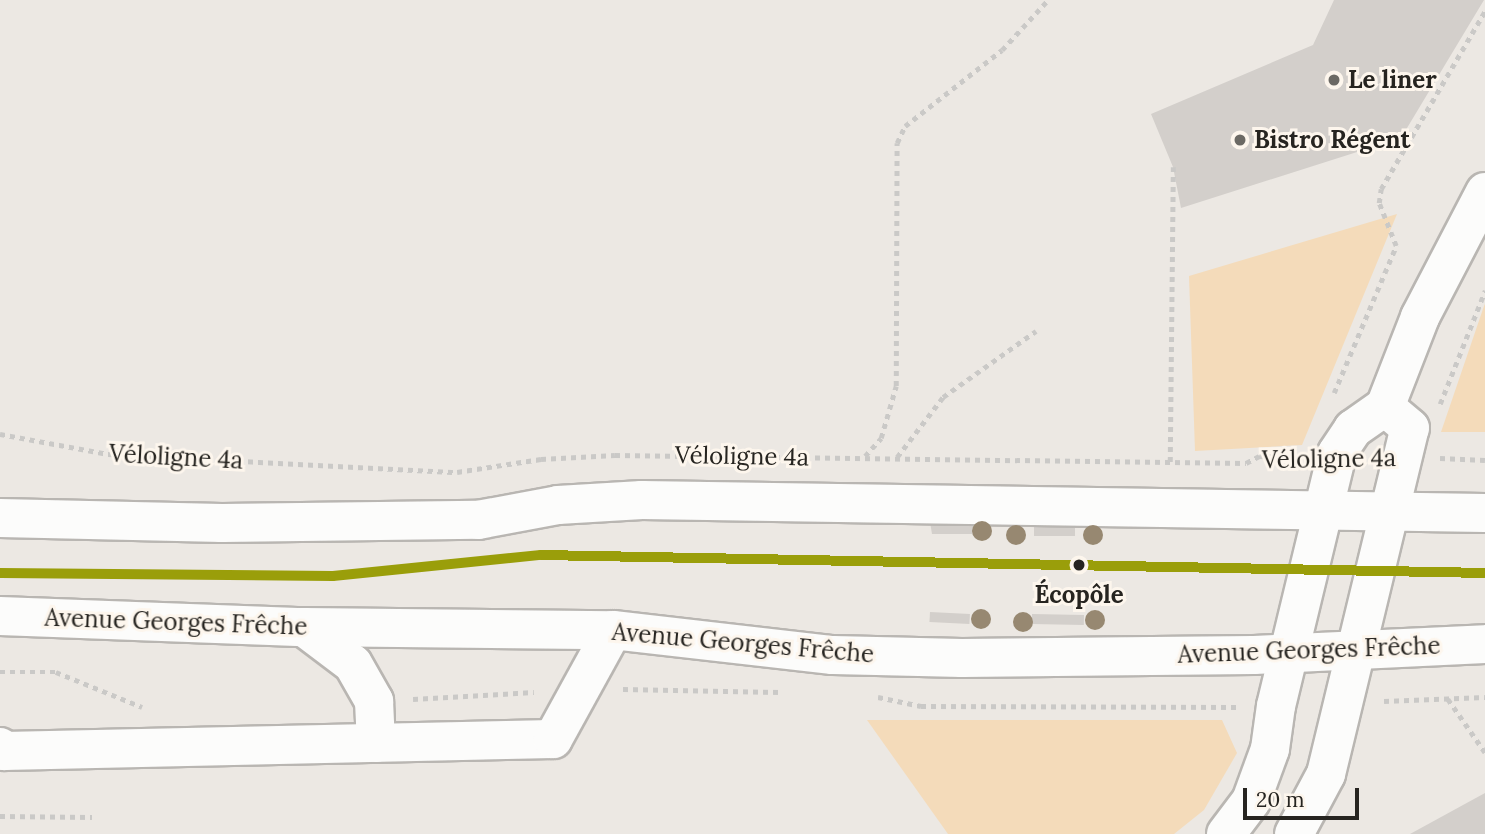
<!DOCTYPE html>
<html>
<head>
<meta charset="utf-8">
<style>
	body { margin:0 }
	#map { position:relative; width:1485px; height:834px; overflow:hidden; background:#ece8e3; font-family:Lora,serif }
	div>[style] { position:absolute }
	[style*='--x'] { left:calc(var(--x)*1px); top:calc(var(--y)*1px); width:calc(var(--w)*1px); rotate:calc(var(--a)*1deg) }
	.green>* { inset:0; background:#f4dbba }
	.building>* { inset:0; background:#d3cfcb; transform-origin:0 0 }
	.path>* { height:4.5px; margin-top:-2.25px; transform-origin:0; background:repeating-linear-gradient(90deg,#cac9c7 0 5px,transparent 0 10px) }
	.roads { filter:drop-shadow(2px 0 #b9b6b2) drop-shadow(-2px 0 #b9b6b2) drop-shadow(0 2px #b9b6b2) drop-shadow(0 -2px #b9b6b2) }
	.minor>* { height:38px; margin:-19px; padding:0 19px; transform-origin:19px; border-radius:19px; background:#fcfcfb }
	.major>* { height:38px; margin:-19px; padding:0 19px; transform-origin:19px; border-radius:19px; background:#fcfcfb }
	.tram-1>* { height:10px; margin:-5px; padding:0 5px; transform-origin:5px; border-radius:5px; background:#9a9e0a }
	.trees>* { width:20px; height:20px; margin:-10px; border-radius:50%; background:#978871 }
	.dots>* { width:19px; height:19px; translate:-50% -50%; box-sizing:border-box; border:4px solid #fdf6ed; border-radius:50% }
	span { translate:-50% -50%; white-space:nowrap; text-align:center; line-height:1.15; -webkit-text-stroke:6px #fdf6ed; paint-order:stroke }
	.poi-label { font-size:24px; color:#262420; font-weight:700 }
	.left { translate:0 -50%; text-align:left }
	.street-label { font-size:24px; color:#262420 }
	.stop-label { font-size:24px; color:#262420; font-weight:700 }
	.scale { position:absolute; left:1243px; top:788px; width:116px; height:32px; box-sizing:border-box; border:4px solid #262420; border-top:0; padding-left:9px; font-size:21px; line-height:24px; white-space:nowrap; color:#262420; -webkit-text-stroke:5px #fdf6ed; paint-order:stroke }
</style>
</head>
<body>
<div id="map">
	<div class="green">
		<div style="clip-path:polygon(1397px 214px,1302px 445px,1195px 451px,1189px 276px)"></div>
		<div style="clip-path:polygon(1485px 304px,1485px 432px,1441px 432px,1484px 306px)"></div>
		<div style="clip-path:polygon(867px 720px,1222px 720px,1237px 753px,1204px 810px,1174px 834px,948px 834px)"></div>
	</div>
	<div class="building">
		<div style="clip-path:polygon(1334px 0,1484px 0,1401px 138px,1181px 208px,1173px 167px,1151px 114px,1313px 45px)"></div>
		<div style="clip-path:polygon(974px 521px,972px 534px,932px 534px,930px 522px)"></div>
		<div style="left:1034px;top:525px;width:41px;height:11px"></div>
		<div style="left:930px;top:612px;width:40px;height:10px;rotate:3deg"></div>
		<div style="left:1032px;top:614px;width:52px;height:10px;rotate:1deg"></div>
		<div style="clip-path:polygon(1485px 793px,1485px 834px,1410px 834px,1474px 799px)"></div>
	</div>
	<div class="path">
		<div style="--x:1334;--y:393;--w:160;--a:-67.1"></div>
		<div style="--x:1396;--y:246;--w:46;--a:-111.6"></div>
		<div style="--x:1379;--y:203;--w:14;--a:-82"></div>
		<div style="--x:1381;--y:189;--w:206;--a:-59.7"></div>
		<div style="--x:1440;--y:404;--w:122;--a:-68.3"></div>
		<div style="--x:0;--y:434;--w:110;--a:10.5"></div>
		<div style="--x:108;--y:454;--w:349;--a:3"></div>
		<div style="--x:457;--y:472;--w:85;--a:-8.8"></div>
		<div style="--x:541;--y:459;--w:74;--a:-3.1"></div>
		<div style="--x:615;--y:455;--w:631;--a:0.73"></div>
		<div style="--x:1246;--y:463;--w:15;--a:-28"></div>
		<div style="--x:1259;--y:456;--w:36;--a:2"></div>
		<div style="--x:865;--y:456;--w:24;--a:-48"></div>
		<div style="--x:881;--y:438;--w:54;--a:-73.9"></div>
		<div style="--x:896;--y:386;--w:243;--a:-89.8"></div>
		<div style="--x:897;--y:143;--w:19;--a:-65"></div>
		<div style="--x:905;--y:126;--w:123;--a:-38.1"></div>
		<div style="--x:1002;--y:50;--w:68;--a:-47.4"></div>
		<div style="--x:897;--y:457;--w:76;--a:-52.5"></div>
		<div style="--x:943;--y:397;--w:114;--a:-35.4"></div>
		<div style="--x:1440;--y:458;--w:45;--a:2.5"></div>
		<div style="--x:1170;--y:462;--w:295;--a:-89.4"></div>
		<div style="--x:0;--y:672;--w:56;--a:0"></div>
		<div style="--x:56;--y:672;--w:93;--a:22.1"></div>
		<div style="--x:623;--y:689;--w:159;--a:1.1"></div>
		<div style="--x:878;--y:697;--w:44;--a:11.8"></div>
		<div style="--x:921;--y:706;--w:315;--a:0.2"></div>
		<div style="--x:413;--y:699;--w:121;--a:-3.3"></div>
		<div style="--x:1448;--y:699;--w:65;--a:55.1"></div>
		<div style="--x:1384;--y:701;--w:101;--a:-2.3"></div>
		<div style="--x:0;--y:816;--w:92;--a:0.6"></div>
	</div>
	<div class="roads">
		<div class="minor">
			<div style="--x:304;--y:627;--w:61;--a:37.1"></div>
			<div style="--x:353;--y:664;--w:43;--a:60.4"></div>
			<div style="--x:374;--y:701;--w:42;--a:87.3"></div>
			<div style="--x:0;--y:747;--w:6;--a:45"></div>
			<div style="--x:4;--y:751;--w:549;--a:-1.25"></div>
			<div style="--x:553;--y:739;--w:124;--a:-61.2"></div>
		</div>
		<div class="major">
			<div style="--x:0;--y:518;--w:222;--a:1.3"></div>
			<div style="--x:222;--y:523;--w:256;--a:-0.7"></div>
			<div style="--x:478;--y:520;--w:81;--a:-10.6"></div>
			<div style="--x:558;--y:505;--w:84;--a:-3.4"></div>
			<div style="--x:642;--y:500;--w:843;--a:0.88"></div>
			<div style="--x:0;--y:616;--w:304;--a:2.1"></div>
			<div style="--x:304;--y:627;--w:309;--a:0.6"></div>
			<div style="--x:613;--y:630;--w:221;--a:6.5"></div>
			<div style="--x:833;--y:655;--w:129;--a:1.3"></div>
			<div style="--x:962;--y:658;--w:292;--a:-0.6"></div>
			<div style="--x:1254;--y:655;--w:231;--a:-2.7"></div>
			<div style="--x:1226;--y:834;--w:41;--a:-52.9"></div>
			<div style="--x:1251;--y:801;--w:55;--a:-69.9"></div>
			<div style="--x:1270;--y:749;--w:43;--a:-82.1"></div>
			<div style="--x:1276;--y:706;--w:260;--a:-76.4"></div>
			<div style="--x:1337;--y:453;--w:29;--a:-56"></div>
			<div style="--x:1353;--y:429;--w:39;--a:-35"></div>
			<div style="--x:1385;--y:407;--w:97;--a:-68.7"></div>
			<div style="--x:1420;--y:317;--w:141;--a:-62.5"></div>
			<div style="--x:1294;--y:834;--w:68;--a:-61.9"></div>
			<div style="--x:1326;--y:774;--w:356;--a:-76.4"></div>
			<div style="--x:1410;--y:428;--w:33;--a:-140"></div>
		</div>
	</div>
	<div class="tram-1">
		<div style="--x:0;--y:573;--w:333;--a:0.5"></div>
		<div style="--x:333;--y:576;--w:209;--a:-5.8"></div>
		<div style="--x:541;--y:555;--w:944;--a:1.09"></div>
	</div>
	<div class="trees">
		<div style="left:982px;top:531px"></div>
		<div style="left:1016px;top:535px"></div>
		<div style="left:1093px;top:535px"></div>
		<div style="left:981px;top:619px"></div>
		<div style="left:1095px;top:620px"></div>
		<div style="left:1023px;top:622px"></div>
	</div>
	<div class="dots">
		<div style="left:1334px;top:80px;background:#6b6964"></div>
		<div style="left:1240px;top:140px;background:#6b6964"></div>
		<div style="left:1079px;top:565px;background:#262420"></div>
	</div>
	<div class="poi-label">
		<span class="left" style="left:1348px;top:80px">Le liner</span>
		<span class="left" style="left:1254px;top:140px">Bistro Régent</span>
	</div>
	<div class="street-label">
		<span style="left:742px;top:456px;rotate:1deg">Véloligne 4a</span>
		<span style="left:176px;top:457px;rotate:3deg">Véloligne 4a</span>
		<span style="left:1329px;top:459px;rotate:-1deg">Véloligne 4a</span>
		<span style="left:176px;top:622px;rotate:2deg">Avenue Georges Frêche</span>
		<span style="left:743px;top:643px;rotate:5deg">Avenue Georges Frêche</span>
		<span style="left:1309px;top:650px;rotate:-2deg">Avenue Georges Frêche</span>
	</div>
	<div class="stop-label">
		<span style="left:1079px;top:595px">Écopôle</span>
	</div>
	<div class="scale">20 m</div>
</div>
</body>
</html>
